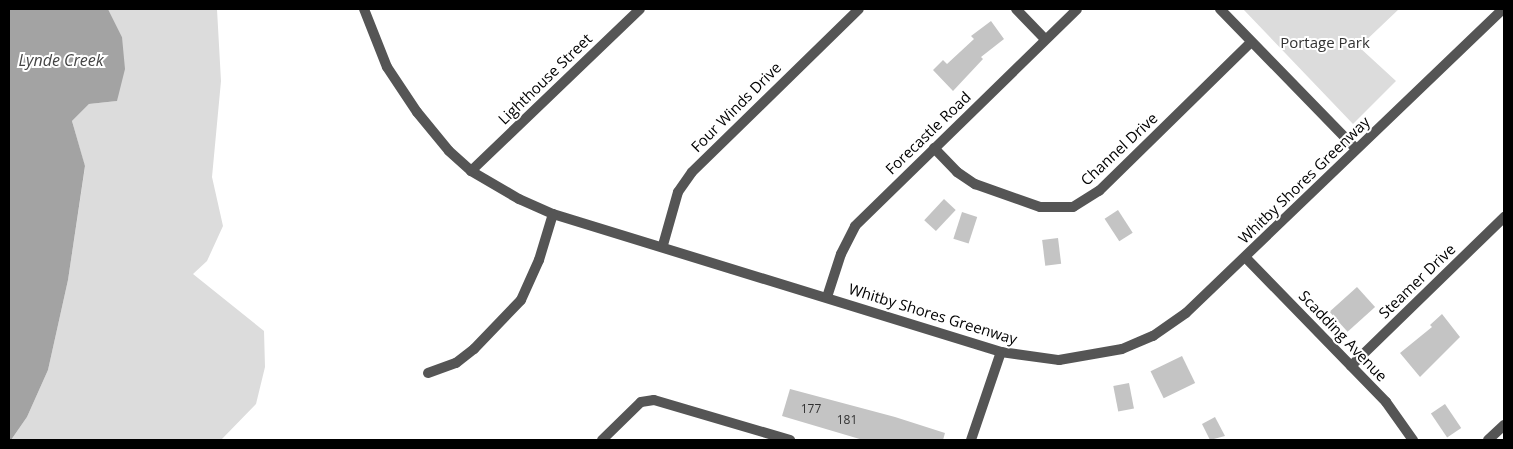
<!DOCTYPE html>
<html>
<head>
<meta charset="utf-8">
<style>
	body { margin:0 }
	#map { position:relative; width:1513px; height:449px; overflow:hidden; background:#fff; font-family:"Open Sans",sans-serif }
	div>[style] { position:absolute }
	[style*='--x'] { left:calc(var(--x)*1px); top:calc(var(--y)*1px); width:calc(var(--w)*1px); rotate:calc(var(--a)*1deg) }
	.green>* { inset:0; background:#dcdcdc }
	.water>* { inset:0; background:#a3a3a3 }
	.building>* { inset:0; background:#c4c4c4; transform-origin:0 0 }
	.street>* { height:10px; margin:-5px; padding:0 5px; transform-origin:5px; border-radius:5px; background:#555 }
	span { translate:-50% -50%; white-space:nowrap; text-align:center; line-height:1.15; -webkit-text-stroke:4px #fff; paint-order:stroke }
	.number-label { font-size:12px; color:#313131 }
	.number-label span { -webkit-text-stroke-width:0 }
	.park-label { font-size:15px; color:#333 }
	.street-label { font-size:15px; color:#000 }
	.water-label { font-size:16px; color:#444; font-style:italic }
	.frame { position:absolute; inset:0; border:10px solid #000; pointer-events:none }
</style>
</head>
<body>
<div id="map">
	<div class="green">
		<div style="clip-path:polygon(108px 9px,217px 9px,221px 81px,212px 177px,223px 226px,207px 261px,193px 274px,264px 331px,265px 367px,256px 404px,221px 440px,11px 440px,27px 417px,48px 370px,68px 280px,85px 167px,72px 121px,89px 104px,117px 101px,122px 37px)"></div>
		<div style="clip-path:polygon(1243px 9px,1399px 9px,1359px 47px,1396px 81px,1353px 124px)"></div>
	</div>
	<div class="water">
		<div style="clip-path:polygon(9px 9px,108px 9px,122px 37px,125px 69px,117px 101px,89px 104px,72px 121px,85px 166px,68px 280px,48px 370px,27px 417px,11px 440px,9px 440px)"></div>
	</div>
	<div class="building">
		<div style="clip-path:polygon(991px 21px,1004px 39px,981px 57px,983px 59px,953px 91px,933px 70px,943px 60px,947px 64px,974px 39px,971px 36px)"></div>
		<div style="left:944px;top:199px;width:16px;height:29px;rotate:43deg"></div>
		<div style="left:1118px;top:210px;width:27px;height:16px;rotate:57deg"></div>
		<div style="left:962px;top:212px;width:16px;height:28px;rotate:18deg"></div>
		<div style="left:1058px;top:238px;width:26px;height:16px;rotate:83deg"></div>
		<div style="left:1357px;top:287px;width:27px;height:37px;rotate:48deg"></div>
		<div style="clip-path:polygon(1442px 314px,1460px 337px,1420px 377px,1400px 353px,1432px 327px,1430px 325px)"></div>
		<div style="left:1182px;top:356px;width:30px;height:35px;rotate:64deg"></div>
		<div style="left:1129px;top:383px;width:26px;height:16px;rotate:79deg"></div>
		<div style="clip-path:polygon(790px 389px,895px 417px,945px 433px,943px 440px,863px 440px,782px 416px)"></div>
		<div style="left:1445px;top:404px;width:29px;height:17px;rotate:56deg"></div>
		<div style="clip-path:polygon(1215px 417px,1225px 436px,1210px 440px,1202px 424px)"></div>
	</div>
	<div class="street">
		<div style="--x:364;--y:9;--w:62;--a:68.4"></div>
		<div style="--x:387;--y:67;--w:54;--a:56.3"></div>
		<div style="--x:417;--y:112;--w:50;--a:50.6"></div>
		<div style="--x:449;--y:151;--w:30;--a:42"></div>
		<div style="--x:471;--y:171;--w:56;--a:30.3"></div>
		<div style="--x:519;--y:199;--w:37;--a:24"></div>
		<div style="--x:553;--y:214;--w:469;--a:17.1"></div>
		<div style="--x:1001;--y:352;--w:59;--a:7.9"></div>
		<div style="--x:1059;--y:360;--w:64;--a:-9.9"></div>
		<div style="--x:1122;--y:349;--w:34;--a:-23"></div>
		<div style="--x:1153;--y:336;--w:40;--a:-34.9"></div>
		<div style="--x:1186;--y:313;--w:439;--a:-43.8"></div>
		<div style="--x:1016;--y:9;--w:42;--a:46"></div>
		<div style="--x:1220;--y:9;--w:195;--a:45.8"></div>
		<div style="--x:934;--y:148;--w:33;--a:46"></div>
		<div style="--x:957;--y:172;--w:22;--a:34"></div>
		<div style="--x:975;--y:184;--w:69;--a:19.5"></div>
		<div style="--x:1040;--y:207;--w:33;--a:0"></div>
		<div style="--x:1073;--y:207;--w:31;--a:-32"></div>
		<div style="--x:1099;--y:191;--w:213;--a:-44.4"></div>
		<div style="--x:471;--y:171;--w:234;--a:-43.8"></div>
		<div style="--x:663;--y:245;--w:55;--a:-74.2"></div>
		<div style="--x:678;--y:192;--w:24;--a:-55"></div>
		<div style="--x:692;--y:172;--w:233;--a:-44.3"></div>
		<div style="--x:1246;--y:258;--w:201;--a:45.8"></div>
		<div style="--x:1386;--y:402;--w:47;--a:54.6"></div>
		<div style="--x:827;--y:297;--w:45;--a:-72"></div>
		<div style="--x:841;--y:254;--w:31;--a:-63"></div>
		<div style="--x:855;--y:226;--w:310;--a:-44.3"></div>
		<div style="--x:1351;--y:366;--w:214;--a:-44.2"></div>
		<div style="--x:428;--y:373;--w:30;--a:-20"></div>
		<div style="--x:456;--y:363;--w:23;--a:-38"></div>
		<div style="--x:474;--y:349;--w:68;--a:-46.2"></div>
		<div style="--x:521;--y:300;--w:44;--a:-65.8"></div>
		<div style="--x:539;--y:260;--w:48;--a:-73.1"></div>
		<div style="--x:602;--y:440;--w:54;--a:-44.3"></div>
		<div style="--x:641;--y:402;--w:13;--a:-9"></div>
		<div style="--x:654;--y:400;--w:142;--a:16.4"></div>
		<div style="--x:971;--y:440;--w:93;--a:-71.2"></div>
		<div style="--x:1488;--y:440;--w:22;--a:-43"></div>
	</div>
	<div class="number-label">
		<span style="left:811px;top:409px">177</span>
		<span style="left:847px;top:420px">181</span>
	</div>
	<div class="park-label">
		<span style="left:1325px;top:43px">Portage Park</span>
	</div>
	<div class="street-label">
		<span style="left:545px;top:79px;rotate:-44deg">Lighthouse Street</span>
		<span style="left:736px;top:107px;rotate:-45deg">Four Winds Drive</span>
		<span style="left:928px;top:133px;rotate:-44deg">Forecastle Road</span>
		<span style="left:1119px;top:149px;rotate:-43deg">Channel Drive</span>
		<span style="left:1304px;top:180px;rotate:-44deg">Whitby Shores Greenway</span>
		<span style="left:1417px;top:281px;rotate:-44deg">Steamer Drive</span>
		<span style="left:933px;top:314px;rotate:17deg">Whitby Shores Greenway</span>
		<span style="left:1343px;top:336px;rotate:46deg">Scadding Avenue</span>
	</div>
	<div class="water-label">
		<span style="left:61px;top:60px">Lynde Creek</span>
	</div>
	<div class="frame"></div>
</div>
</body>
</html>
